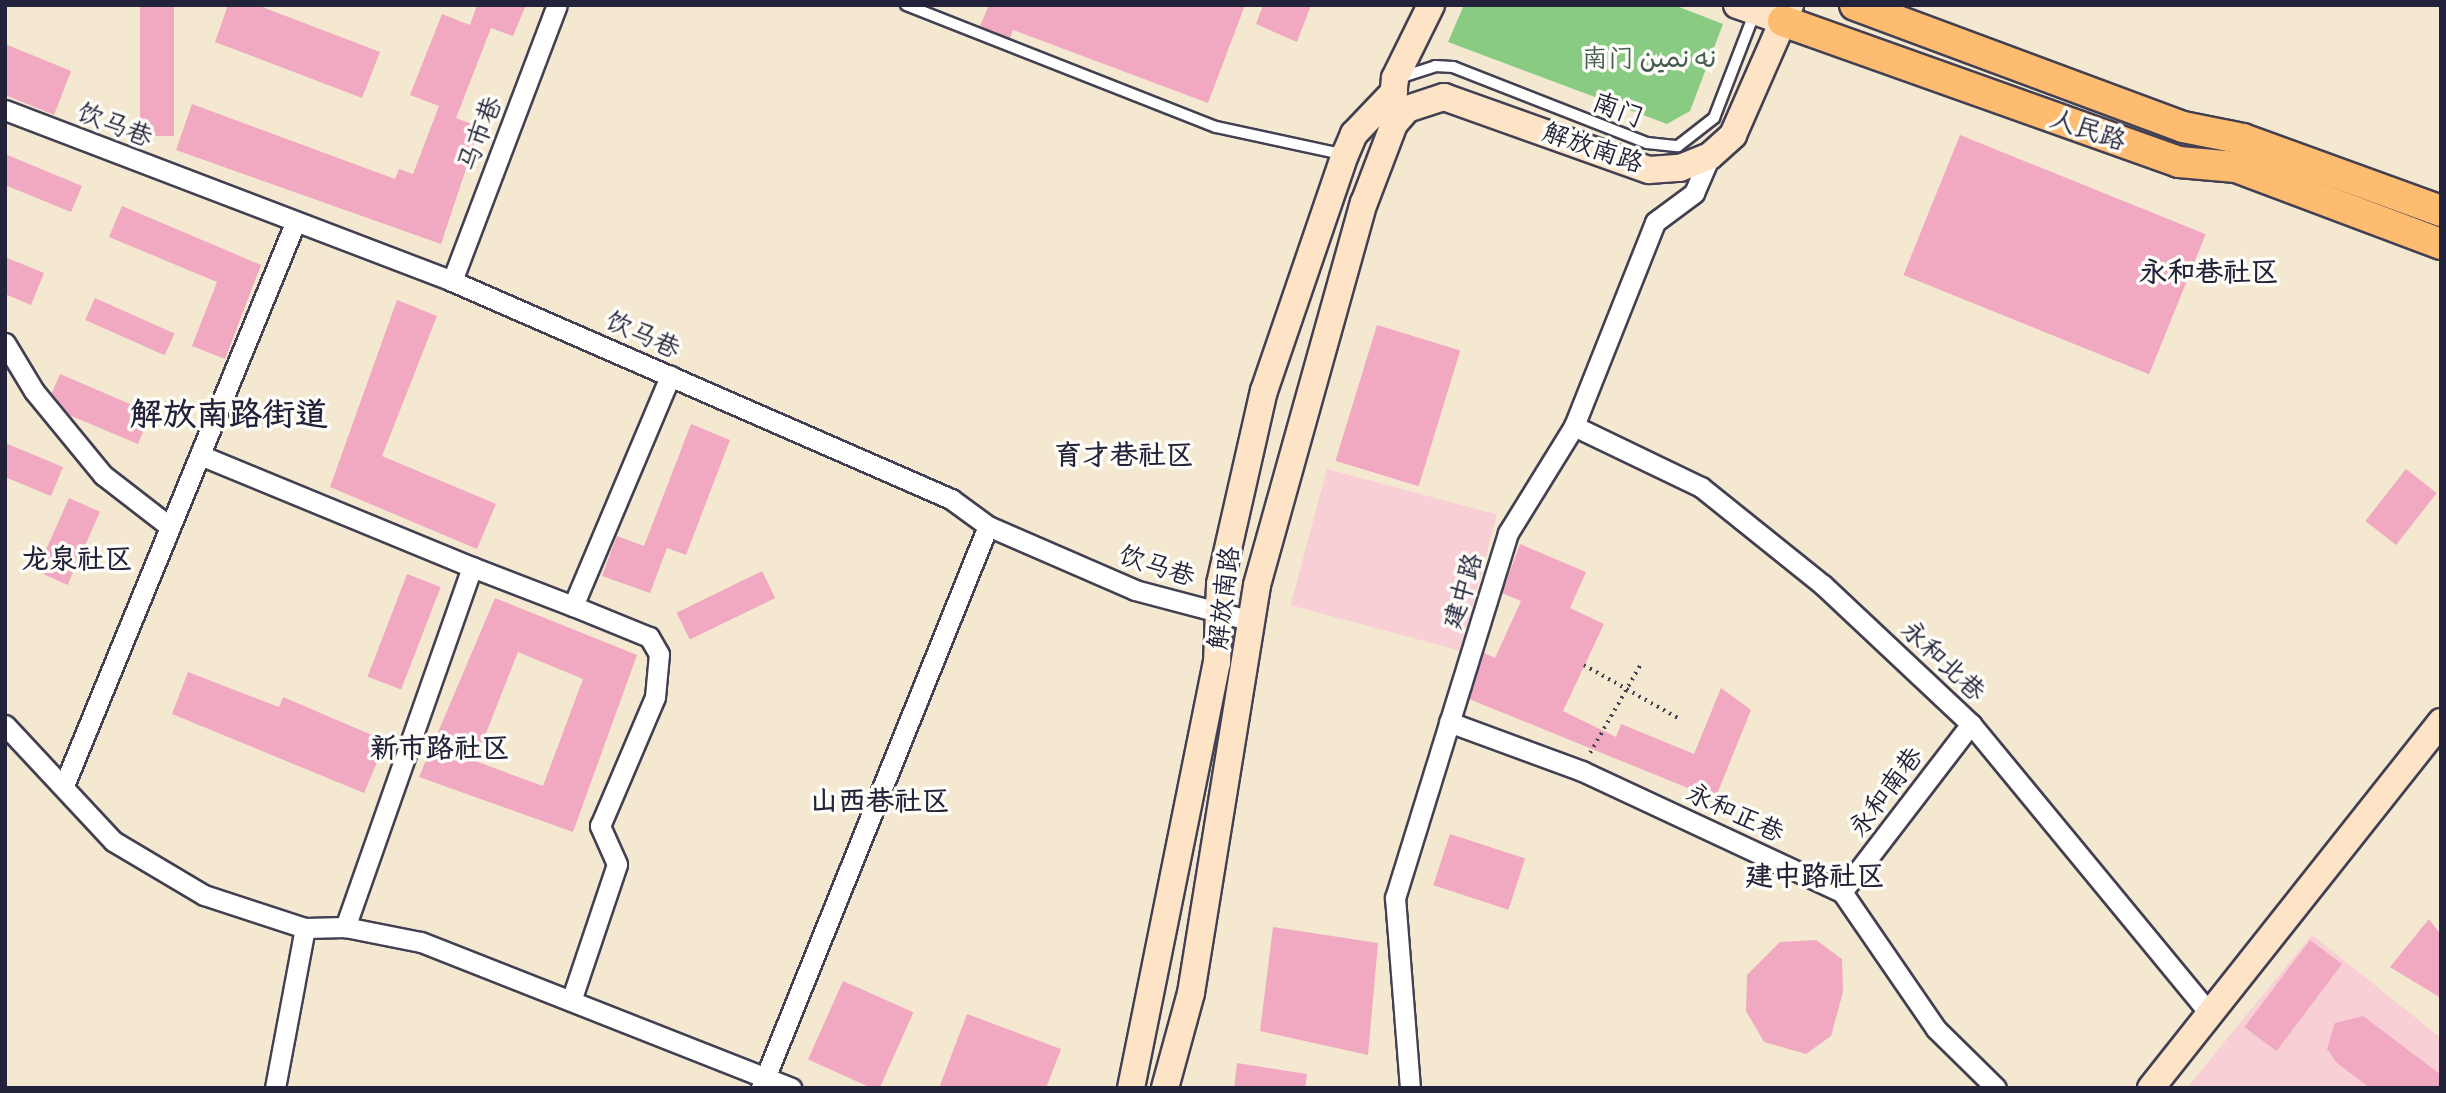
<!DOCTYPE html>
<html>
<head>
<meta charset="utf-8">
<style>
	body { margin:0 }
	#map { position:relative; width:2446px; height:1093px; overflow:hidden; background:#f4e8d1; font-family:Itim,"Playpen Sans Arabic","LXGW WenKai TC",sans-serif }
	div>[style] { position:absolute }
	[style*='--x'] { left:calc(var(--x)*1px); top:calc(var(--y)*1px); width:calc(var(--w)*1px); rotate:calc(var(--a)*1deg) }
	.built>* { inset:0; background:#f7cfd5; transform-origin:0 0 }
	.green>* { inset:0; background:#8acb83 }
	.building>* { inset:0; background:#f1a8c1; transform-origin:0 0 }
	.path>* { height:3.5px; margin-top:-1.75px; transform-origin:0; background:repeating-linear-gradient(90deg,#424052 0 2px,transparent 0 7px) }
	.roads { filter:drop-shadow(2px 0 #424052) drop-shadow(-2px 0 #424052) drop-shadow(0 2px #424052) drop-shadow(0 -2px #424052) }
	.lane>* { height:10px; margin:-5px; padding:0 5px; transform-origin:5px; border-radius:5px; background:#fff }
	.street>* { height:19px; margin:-9.5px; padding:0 9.5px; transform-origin:9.5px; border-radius:9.5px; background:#fff }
	.secondary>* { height:26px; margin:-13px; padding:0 13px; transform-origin:13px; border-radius:13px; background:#fee4c6 }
	.primary>* { height:30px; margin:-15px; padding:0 15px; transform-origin:15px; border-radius:15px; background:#fdbc70 }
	span { translate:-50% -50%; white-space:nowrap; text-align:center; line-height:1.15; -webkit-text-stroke:7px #fdfcf7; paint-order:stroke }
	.park-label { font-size:26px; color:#465d54 }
	.street-label { font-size:26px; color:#22223b }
	.neighbourhood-label { font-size:28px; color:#22223b; font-weight:700 }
	.district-label { font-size:33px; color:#22223b; font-weight:700 }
	.frame { position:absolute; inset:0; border:7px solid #22223b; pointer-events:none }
</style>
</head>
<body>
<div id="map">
	<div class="built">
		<div style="left:1327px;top:469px;width:176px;height:141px;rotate:15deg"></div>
		<div style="clip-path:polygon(2312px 935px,2441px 1038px,2441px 1088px,2187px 1088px)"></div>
	</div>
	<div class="green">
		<div style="clip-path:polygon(1464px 5px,1674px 5px,1723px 24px,1690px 111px,1667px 124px,1448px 42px)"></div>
	</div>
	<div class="building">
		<div style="left:140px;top:5px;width:34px;height:131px"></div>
		<div style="clip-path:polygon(228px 5px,257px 5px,380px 52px,362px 98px,215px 42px)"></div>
		<div style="clip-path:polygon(477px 5px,526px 5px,513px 36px,491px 28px,456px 118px,480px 127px,441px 244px,176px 150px,192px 104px,395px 179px,399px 169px,413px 174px,439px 106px,410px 95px,442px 14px,470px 25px)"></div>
		<div style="clip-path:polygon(989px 5px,1245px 5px,1208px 103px,1013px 30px,1010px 38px,980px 26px)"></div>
		<div style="clip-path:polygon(1263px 5px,1311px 5px,1297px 42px,1256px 24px)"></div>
		<div style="clip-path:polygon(5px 44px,71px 71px,54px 115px,5px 95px)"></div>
		<div style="left:1960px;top:135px;width:265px;height:151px;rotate:22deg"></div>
		<div style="clip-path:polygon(5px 154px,82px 186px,71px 212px,5px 185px)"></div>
		<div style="clip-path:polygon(122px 206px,261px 265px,225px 359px,192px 346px,217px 282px,109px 237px)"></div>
		<div style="clip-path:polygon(5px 257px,44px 273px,31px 305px,5px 294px)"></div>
		<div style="left:95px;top:298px;width:87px;height:24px;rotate:24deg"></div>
		<div style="clip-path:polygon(397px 300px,437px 316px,382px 456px,496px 504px,477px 549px,330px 487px)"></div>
		<div style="left:1377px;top:325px;width:87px;height:142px;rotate:17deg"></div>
		<div style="clip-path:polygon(60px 374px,151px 413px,138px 444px,69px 415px,52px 393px)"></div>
		<div style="clip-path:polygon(691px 424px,730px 440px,686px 555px,667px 548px,650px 593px,602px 576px,617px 536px,644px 546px)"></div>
		<div style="clip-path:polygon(5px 443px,63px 467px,51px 496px,5px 477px)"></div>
		<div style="left:2406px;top:469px;width:39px;height:66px;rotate:38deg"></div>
		<div style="left:69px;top:498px;width:34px;height:80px;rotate:24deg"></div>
		<div style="clip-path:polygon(1520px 544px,1586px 572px,1570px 608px,1604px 624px,1563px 711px,1616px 737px,1621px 724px,1694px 754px,1721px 688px,1751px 710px,1715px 799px,1469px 699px,1484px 653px,1495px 658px,1521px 601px,1502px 593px)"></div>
		<div style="left:762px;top:571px;width:30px;height:95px;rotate:64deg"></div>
		<div style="left:407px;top:574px;width:36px;height:110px;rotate:21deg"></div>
		<div style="clip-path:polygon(evenodd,495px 598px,637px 655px,573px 832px,419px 777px,495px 598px,518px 652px,583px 679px,543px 786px,475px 761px,518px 652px)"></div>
		<div style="clip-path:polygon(188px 672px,279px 707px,283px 697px,386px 741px,364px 793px,172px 714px)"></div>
		<div style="left:1450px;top:834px;width:79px;height:54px;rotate:18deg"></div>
		<div style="clip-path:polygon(2429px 919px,2441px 935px,2441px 998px,2390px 967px)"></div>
		<div style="clip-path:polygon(1273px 927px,1378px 943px,1368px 1055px,1260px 1031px)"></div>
		<div style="clip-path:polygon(1816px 940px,1842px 959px,1843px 992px,1831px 1036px,1806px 1054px,1764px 1042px,1746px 1011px,1747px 975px,1780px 942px)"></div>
		<div style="left:2310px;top:940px;width:40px;height:109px;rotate:37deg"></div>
		<div style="left:843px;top:981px;width:77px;height:86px;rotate:24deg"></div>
		<div style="clip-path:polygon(967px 1014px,1061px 1049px,1046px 1088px,939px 1088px)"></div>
		<div style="clip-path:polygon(2363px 1016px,2441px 1075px,2441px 1088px,2370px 1088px,2337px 1063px,2327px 1049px,2335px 1023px)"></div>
		<div style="clip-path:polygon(1237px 1063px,1307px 1074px,1305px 1088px,1234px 1088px)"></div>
	</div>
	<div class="path">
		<div style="--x:1584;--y:665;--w:108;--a:29.4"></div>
		<div style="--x:1590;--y:753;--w:105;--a:-60.3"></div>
	</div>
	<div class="roads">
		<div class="lane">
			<div style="--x:906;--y:5;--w:333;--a:21.5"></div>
			<div style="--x:1216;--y:127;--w:132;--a:12.2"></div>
			<div style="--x:1402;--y:77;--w:35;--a:-18"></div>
			<div style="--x:1435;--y:66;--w:18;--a:3"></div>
			<div style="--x:1453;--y:67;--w:208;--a:21.4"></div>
			<div style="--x:1647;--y:143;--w:31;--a:6"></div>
			<div style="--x:1678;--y:146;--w:46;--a:-37.9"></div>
			<div style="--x:1714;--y:118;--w:114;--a:-68.9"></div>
		</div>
		<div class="street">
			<div style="--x:5;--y:110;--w:479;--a:20.9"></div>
			<div style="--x:452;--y:281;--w:545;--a:23.6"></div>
			<div style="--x:951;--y:499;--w:46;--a:36.1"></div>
			<div style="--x:988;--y:526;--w:160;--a:23.5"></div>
			<div style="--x:1135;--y:590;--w:121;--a:14.8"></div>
			<div style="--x:452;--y:281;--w:295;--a:-69.2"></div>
			<div style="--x:5;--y:343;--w:56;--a:58.9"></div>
			<div style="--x:34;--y:391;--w:109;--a:50.6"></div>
			<div style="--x:103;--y:475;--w:85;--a:37.8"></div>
			<div style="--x:1574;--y:426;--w:141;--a:25.7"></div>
			<div style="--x:1701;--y:487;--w:156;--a:38.8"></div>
			<div style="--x:1823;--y:585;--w:203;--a:43.2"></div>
			<div style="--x:1971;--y:724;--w:374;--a:50.5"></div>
			<div style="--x:200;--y:455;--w:294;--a:22.4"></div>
			<div style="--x:472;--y:567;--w:382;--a:109.4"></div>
			<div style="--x:472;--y:567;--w:108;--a:21.1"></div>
			<div style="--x:573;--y:606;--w:250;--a:-67.1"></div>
			<div style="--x:1449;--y:722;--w:142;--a:20.2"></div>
			<div style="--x:1582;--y:771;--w:287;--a:25"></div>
			<div style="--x:1842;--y:892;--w:166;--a:55.5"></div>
			<div style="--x:1936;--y:1029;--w:84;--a:44.5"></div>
			<div style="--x:5;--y:725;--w:158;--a:47"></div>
			<div style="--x:113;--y:841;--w:106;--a:30.7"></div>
			<div style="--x:204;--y:895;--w:106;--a:18.1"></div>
			<div style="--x:305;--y:928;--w:40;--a:-1.4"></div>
			<div style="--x:345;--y:927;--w:77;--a:11.2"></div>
			<div style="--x:421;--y:942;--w:398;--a:21.5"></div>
			<div style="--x:65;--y:783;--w:605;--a:-67.67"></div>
			<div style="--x:1842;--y:892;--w:212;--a:-52.5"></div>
			<div style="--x:572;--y:998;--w:141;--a:-71.4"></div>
			<div style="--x:617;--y:864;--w:42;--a:-114.1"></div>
			<div style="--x:600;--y:826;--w:140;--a:-66.9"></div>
			<div style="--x:655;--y:697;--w:43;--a:-84.7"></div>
			<div style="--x:659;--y:654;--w:20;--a:-120"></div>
			<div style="--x:649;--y:637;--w:82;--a:-157.8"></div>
			<div style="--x:275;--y:1088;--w:163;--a:-79.4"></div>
			<div style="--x:761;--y:1088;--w:606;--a:-68.01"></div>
			<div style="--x:1410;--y:1088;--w:191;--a:-94.5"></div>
			<div style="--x:1395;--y:898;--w:382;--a:-72.8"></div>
			<div style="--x:1508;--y:533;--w:126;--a:-58.3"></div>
			<div style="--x:1574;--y:426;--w:219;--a:-68.3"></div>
			<div style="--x:1655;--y:222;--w:49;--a:-36.6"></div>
			<div style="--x:1694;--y:193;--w:40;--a:-66.6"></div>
		</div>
		<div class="secondary">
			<div style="--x:1737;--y:5;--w:49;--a:19.2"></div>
			<div style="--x:1392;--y:107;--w:29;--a:-84"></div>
			<div style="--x:1395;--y:78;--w:81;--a:-63.7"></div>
			<div style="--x:1131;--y:1088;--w:434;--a:-78.6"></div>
			<div style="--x:1217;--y:663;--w:79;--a:-87.8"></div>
			<div style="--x:1220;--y:584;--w:198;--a:-77.2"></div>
			<div style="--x:1264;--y:391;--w:250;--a:-71.1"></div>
			<div style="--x:1345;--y:155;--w:23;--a:-67"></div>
			<div style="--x:1354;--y:134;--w:58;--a:-46.4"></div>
			<div style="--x:1165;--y:1088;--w:98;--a:-74.7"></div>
			<div style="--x:1191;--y:993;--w:413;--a:-80.8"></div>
			<div style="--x:1257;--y:585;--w:397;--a:-74.4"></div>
			<div style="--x:1364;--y:203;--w:85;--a:-69.2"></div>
			<div style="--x:1394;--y:124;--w:20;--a:-49"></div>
			<div style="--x:1407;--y:109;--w:39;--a:-18"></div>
			<div style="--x:1444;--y:97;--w:218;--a:19.6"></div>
			<div style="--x:1649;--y:170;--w:31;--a:-4"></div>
			<div style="--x:1680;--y:168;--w:32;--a:-22"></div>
			<div style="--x:1710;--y:156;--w:31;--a:-42"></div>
			<div style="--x:1733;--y:135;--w:142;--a:-66.3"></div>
			<div style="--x:2151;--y:1088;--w:467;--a:-51.6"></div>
		</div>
		<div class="primary">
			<div style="--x:1855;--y:5;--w:350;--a:20.4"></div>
			<div style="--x:2183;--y:127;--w:61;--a:11.3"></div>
			<div style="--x:2243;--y:139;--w:211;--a:20"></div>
			<div style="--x:1783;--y:21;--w:420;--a:19.6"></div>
			<div style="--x:2179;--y:162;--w:57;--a:5"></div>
			<div style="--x:2236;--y:167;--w:219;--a:20.6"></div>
		</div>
	</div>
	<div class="park-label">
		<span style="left:1649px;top:59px">南门 نە نمين</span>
	</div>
	<div class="street-label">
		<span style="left:1618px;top:110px;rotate:21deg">南门</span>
		<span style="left:115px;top:125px;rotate:21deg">饮马巷</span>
		<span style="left:2088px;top:130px;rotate:19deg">人民路</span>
		<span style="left:480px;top:134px;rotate:-69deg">马市巷</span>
		<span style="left:1593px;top:148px;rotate:19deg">解放南路</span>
		<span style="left:643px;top:335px;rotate:24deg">饮马巷</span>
		<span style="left:1157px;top:566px;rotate:18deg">饮马巷</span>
		<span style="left:1463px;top:591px;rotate:-73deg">建中路</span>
		<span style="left:1224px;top:598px;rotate:-83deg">解放南路</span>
		<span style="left:1943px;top:661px;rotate:43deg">永和北巷</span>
		<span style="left:1886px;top:792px;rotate:-53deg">永和南巷</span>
		<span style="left:1735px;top:813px;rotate:25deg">永和正巷</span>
	</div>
	<div class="neighbourhood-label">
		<span style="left:2209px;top:271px">永和巷社区</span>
		<span style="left:1124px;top:454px">育才巷社区</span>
		<span style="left:77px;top:558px">龙泉社区</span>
		<span style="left:440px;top:747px">新市路社区</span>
		<span style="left:880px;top:800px">山西巷社区</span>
		<span style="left:1815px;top:875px">建中路社区</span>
	</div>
	<div class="district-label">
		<span style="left:229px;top:414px">解放南路街道</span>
	</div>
	<div class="frame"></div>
</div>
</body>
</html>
